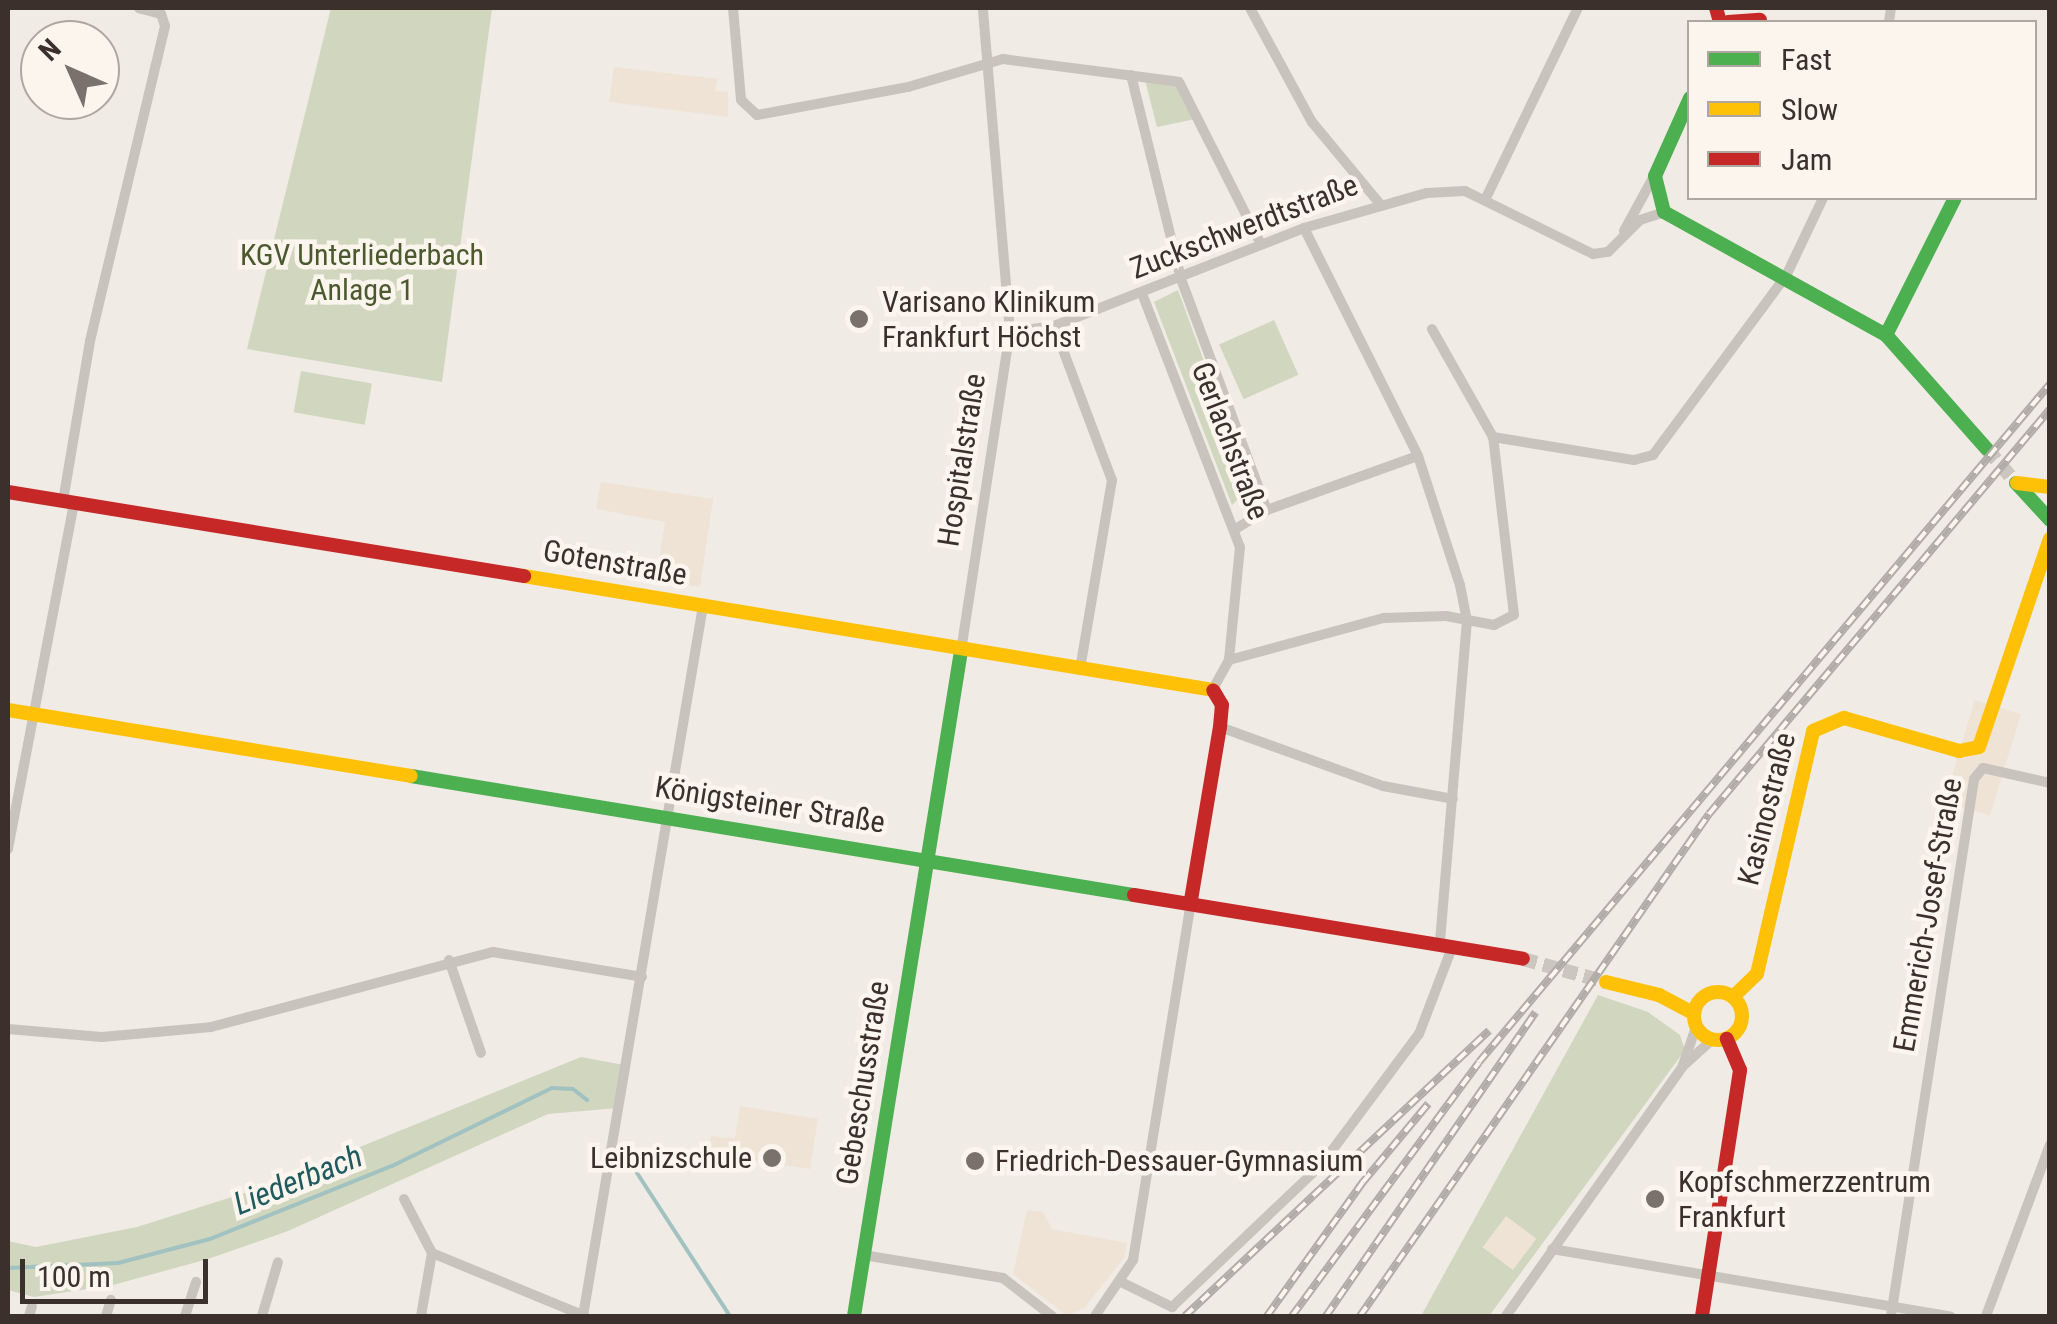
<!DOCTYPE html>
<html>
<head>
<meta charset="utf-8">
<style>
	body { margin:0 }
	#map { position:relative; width:2057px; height:1324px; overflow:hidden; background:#f0ebe5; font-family:"Roboto Condensed",sans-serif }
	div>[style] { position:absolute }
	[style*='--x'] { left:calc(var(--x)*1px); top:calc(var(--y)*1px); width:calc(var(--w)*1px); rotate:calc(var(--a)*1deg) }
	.green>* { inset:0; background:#d1d6bf; transform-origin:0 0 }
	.plaza>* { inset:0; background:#eee3d5; transform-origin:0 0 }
	.stream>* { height:4px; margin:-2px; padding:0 2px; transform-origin:2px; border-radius:2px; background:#a1c2c1 }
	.secondary-tunnel>* { height:14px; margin-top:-7px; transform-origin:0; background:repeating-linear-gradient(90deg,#ccc6c0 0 14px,transparent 0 21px) }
	.street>* { height:10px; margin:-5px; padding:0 5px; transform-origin:5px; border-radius:5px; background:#c9c3be }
	.fast>* { height:14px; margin:-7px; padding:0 7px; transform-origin:7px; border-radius:7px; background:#4caf50 }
	.slow>* { height:14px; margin:-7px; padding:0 7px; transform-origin:7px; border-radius:7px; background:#ffc107 }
	.slow>.ring { margin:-7px; padding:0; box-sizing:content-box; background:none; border:14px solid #ffc107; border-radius:50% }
	.jam>* { height:14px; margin:-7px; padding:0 7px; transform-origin:7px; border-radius:7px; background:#c62828 }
	.rail>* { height:8px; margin-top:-4px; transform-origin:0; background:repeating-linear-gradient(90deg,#fbf5ee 0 11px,#b1aca8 0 22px); box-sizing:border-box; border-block:2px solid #b1aca8 }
	.dots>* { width:28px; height:28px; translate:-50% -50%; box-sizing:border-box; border:5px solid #fbf5ee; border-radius:50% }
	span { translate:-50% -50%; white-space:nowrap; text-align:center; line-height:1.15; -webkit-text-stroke:9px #fbf5ee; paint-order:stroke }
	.street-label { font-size:30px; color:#3b302b }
	.park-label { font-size:30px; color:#4a5a2e }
	.poi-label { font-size:30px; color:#3b302b }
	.left { translate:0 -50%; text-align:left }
	.right { translate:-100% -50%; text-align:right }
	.water-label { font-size:32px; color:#1f5a5e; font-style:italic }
	.frame { position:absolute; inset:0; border:10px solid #3b302b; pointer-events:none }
	.legend { position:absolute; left:1687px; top:20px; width:350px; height:180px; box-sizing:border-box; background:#fbf5ee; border:2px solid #aea6a0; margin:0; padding:12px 18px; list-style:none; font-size:30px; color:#3b302b }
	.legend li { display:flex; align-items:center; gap:20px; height:50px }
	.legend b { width:50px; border:2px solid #aea6a0 }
	.north { position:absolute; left:20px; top:20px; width:100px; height:100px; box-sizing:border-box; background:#fbf5ee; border:2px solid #aea6a0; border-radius:50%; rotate:315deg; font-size:28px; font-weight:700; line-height:40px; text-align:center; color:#3b302b }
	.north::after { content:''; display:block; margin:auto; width:35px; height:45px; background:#7a716c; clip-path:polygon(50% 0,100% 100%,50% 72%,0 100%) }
	.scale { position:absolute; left:20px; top:1259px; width:188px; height:45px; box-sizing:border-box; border:5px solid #3b302b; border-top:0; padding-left:12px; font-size:30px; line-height:35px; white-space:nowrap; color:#3b302b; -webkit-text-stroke:8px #fbf5ee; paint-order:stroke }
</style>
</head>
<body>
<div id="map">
	<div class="green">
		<div style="clip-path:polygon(331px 8px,492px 8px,442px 382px,247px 349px)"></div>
		<div style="clip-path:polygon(1145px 80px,1175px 83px,1195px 119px,1157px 127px)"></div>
		<div style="clip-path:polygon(1178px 290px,1253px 496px,1241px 496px,1232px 505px,1154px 302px)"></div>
		<div style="left:1274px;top:320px;width:60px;height:60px;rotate:66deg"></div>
		<div style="left:301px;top:371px;width:72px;height:42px;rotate:10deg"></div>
		<div style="clip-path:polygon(1598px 995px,1648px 1012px,1680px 1035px,1685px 1050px,1489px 1316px,1421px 1316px)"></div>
		<div style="clip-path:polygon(581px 1057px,624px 1065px,618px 1108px,548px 1114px,288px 1231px,208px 1259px,113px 1285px,34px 1297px,8px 1290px,8px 1241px,36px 1247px,137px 1227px,254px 1190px)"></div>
	</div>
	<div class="plaza">
		<div style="clip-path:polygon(614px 67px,717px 79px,715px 91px,728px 92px,728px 117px,609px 102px)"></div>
		<div style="clip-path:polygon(601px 482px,713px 499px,700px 587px,656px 580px,665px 522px,596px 509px)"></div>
		<div style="left:1975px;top:700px;width:48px;height:106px;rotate:17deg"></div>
		<div style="clip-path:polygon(740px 1106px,818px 1119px,810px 1169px,706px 1153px,711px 1136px,735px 1139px)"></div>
		<div style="clip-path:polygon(1027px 1210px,1043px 1212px,1052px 1229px,1127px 1243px,1124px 1258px,1085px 1307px,1067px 1316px,1013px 1274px)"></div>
		<div style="left:1506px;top:1216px;width:38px;height:39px;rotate:37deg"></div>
	</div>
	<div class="stream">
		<div style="--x:637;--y:1173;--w:171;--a:57"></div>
		<div style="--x:8;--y:1268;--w:110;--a:-2.6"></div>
		<div style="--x:118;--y:1263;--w:95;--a:-14.6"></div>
		<div style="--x:210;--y:1239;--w:196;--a:-21.9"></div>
		<div style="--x:392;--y:1166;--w:178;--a:-26"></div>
		<div style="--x:552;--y:1088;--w:21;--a:3"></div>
		<div style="--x:573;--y:1089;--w:18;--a:38"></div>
	</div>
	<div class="secondary-tunnel">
		<div style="--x:1987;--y:449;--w:45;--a:49.5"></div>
		<div style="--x:1523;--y:959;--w:86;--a:15.5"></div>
	</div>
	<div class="street">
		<div style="--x:733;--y:8;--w:92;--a:85"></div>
		<div style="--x:741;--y:100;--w:22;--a:43"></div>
		<div style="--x:757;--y:115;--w:154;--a:-10.5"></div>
		<div style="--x:908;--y:87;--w:99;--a:-16.4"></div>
		<div style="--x:1003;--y:59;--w:177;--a:7.4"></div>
		<div style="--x:1179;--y:82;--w:182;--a:63.2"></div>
		<div style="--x:1250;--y:8;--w:130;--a:61.5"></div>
		<div style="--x:1312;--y:122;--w:107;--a:50.3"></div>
		<div style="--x:1889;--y:22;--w:14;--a:-82"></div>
		<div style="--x:1131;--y:75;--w:210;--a:76.2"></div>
		<div style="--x:1181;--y:279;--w:246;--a:69.6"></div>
		<div style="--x:1485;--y:200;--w:213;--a:-64.2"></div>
		<div style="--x:1304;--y:228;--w:255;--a:63.4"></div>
		<div style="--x:1418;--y:456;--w:136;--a:72"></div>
		<div style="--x:1460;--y:585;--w:36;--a:79"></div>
		<div style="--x:1467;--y:620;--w:322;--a:94.8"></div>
		<div style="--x:1624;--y:231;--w:63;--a:-61.4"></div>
		<div style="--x:1143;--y:296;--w:269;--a:68.9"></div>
		<div style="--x:1240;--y:547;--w:114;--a:95.6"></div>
		<div style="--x:1229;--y:660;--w:33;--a:119"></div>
		<div style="--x:1054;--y:326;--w:165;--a:69.4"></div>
		<div style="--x:1112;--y:480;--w:193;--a:99.6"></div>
		<div style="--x:1010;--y:332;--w:44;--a:-7.8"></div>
		<div style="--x:1054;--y:326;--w:269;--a:-21.4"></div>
		<div style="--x:1304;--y:228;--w:128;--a:-15.9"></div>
		<div style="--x:1427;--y:193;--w:38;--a:-3"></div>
		<div style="--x:1465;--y:191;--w:143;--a:26.2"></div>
		<div style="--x:1593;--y:254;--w:15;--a:-8"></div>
		<div style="--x:1608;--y:252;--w:45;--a:-45"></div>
		<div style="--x:1640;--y:220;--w:25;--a:-18"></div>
		<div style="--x:1493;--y:437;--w:143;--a:9.3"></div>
		<div style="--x:1634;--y:460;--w:20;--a:-15"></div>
		<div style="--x:1653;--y:455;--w:223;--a:-53.4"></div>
		<div style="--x:1786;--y:276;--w:86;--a:-64.6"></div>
		<div style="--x:63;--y:501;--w:162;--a:-80.4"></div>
		<div style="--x:90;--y:341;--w:324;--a:-76.6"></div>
		<div style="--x:165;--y:26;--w:13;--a:-108"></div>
		<div style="--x:161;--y:14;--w:23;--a:-165"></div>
		<div style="--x:1237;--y:528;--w:35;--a:-31"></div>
		<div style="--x:1267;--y:510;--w:160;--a:-19.7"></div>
		<div style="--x:961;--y:651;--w:323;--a:-81.3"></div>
		<div style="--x:1010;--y:332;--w:325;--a:-94.8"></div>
		<div style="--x:1229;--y:660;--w:161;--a:-15.2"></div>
		<div style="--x:1384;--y:618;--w:62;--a:-1.8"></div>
		<div style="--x:1446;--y:616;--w:49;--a:10.6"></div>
		<div style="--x:1494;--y:625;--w:22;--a:-27"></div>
		<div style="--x:1514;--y:615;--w:179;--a:-96.7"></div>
		<div style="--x:1493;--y:437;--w:124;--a:-119.5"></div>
		<div style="--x:1220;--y:727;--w:173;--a:19.9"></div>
		<div style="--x:1383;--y:786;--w:71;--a:10.5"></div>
		<div style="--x:1983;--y:768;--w:69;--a:12.6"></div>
		<div style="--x:8;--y:849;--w:353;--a:-79.2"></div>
		<div style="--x:449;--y:960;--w:98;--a:71"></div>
		<div style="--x:8;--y:1029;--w:94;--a:4.9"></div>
		<div style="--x:102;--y:1037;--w:109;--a:-5.2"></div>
		<div style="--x:211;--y:1027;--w:292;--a:-14.9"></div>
		<div style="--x:493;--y:952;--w:151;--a:9.5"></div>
		<div style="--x:1683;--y:1065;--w:40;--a:-71.1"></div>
		<div style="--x:404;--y:1199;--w:61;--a:62.6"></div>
		<div style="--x:432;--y:1253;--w:165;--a:22.4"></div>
		<div style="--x:1552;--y:1249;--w:404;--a:9.6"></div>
		<div style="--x:863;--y:1255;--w:142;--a:9.3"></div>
		<div style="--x:1003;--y:1278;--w:62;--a:37.8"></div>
		<div style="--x:1123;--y:1283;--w:55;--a:26.1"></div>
		<div style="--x:1172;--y:1307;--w:207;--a:-43.6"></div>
		<div style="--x:1322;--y:1164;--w:162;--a:-53.3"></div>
		<div style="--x:1419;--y:1034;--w:95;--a:-69.1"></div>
		<div style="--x:29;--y:1316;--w:10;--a:-73"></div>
		<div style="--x:106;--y:1316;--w:17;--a:-73"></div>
		<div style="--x:185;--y:1316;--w:36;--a:-72"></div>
		<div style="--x:262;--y:1316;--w:56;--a:-73.5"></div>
		<div style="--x:421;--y:1316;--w:64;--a:-80.1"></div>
		<div style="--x:583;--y:1316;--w:720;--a:-80.41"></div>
		<div style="--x:1095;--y:1316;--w:68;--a:-55.8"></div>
		<div style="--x:1133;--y:1260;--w:364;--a:-80.8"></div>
		<div style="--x:1506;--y:1316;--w:306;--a:-54.7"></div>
		<div style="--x:1683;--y:1066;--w:39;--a:-42"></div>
		<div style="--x:1891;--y:1316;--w:543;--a:-81.21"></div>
		<div style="--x:1974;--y:779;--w:14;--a:-51"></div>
		<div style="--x:1986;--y:1316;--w:183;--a:-69.5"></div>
	</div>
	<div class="fast">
		<div style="--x:1690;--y:98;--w:85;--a:114.2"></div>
		<div style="--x:1655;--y:176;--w:37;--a:76"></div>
		<div style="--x:1664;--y:212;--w:254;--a:29"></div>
		<div style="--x:1886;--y:335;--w:152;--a:48.5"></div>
		<div style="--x:1886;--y:335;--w:153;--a:-63.3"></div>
		<div style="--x:2016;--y:483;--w:50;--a:47.4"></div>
		<div style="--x:411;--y:776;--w:733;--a:9.35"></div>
		<div style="--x:854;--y:1316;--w:674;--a:-80.86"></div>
	</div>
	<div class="slow">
		<div style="--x:2017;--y:483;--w:33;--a:7"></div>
		<div style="--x:524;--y:576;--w:698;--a:9.39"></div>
		<div style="--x:8;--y:710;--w:408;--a:9.3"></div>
		<div style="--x:1606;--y:982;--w:55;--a:13.8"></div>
		<div style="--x:1659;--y:995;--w:40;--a:28"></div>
		<div class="ring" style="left:1694px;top:992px;width:34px;height:34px"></div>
		<div style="--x:1733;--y:997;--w:33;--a:-44"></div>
		<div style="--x:1757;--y:974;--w:249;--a:-77"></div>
		<div style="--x:1813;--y:731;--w:34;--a:-23"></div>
		<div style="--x:1844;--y:718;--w:120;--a:16"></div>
		<div style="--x:1959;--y:751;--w:20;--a:-11"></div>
		<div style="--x:1979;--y:747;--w:220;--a:-71.2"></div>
	</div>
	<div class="jam">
		<div style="--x:1716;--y:8;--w:15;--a:74"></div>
		<div style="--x:1728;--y:22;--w:32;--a:-4"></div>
		<div style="--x:8;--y:492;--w:523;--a:9.25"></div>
		<div style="--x:1134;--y:895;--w:394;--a:9.3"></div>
		<div style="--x:1191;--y:900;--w:175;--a:-80.5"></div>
		<div style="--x:1220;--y:727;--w:22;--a:-85"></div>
		<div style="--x:1222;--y:705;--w:17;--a:-121"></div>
		<div style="--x:1702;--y:1316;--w:249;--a:-81.2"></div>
		<div style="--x:1740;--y:1070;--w:34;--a:-113"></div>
	</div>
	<div class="rail">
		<div style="--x:1185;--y:1316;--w:417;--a:-43.2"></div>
		<div style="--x:1267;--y:1316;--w:165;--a:-54.4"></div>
		<div style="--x:1363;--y:1182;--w:102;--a:-50.2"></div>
		<div style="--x:1292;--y:1316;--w:315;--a:-53.6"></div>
		<div style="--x:1479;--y:1062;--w:886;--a:-49.9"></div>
		<div style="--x:1326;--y:1316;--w:369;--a:-55.4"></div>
		<div style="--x:1360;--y:1316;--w:611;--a:-55.19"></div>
		<div style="--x:1709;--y:814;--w:529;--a:-49.9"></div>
	</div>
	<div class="dots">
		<div style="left:859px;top:319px;background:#7a716c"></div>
		<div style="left:772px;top:1158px;background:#7a716c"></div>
		<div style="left:975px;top:1161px;background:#7a716c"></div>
		<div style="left:1655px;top:1199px;background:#7a716c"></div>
	</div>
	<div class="street-label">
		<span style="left:1244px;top:227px;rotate:-21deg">Zuckschwerdtstraße</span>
		<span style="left:1230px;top:441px;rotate:69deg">Gerlachstraße</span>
		<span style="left:962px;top:460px;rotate:-81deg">Hospitalstraße</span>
		<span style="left:615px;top:563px;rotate:10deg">Gotenstraße</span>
		<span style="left:770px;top:805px;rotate:9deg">Königsteiner Straße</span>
		<span style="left:1767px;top:809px;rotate:-76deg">Kasinostraße</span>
		<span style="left:1928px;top:915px;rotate:-80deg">Emmerich-Josef-Straße</span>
		<span style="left:863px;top:1083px;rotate:-81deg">Gebeschusstraße</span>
	</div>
	<div class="park-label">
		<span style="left:362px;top:272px">KGV Unterliederbach<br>Anlage 1</span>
	</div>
	<div class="poi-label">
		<span class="left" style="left:882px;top:319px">Varisano Klinikum<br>Frankfurt Höchst</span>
		<span class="right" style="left:752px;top:1158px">Leibnizschule</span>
		<span class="left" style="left:995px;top:1161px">Friedrich-Dessauer-Gymnasium</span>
		<span class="left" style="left:1678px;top:1199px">Kopfschmerzzentrum<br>Frankfurt</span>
	</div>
	<div class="water-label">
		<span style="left:298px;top:1180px;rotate:-22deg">Liederbach</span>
	</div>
	<div class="frame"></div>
	<ul class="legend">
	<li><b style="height:12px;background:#4caf50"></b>Fast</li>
	<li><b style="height:12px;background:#ffc107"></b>Slow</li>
	<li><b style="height:12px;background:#c62828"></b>Jam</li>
	</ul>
	<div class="north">N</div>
	<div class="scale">100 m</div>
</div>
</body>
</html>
